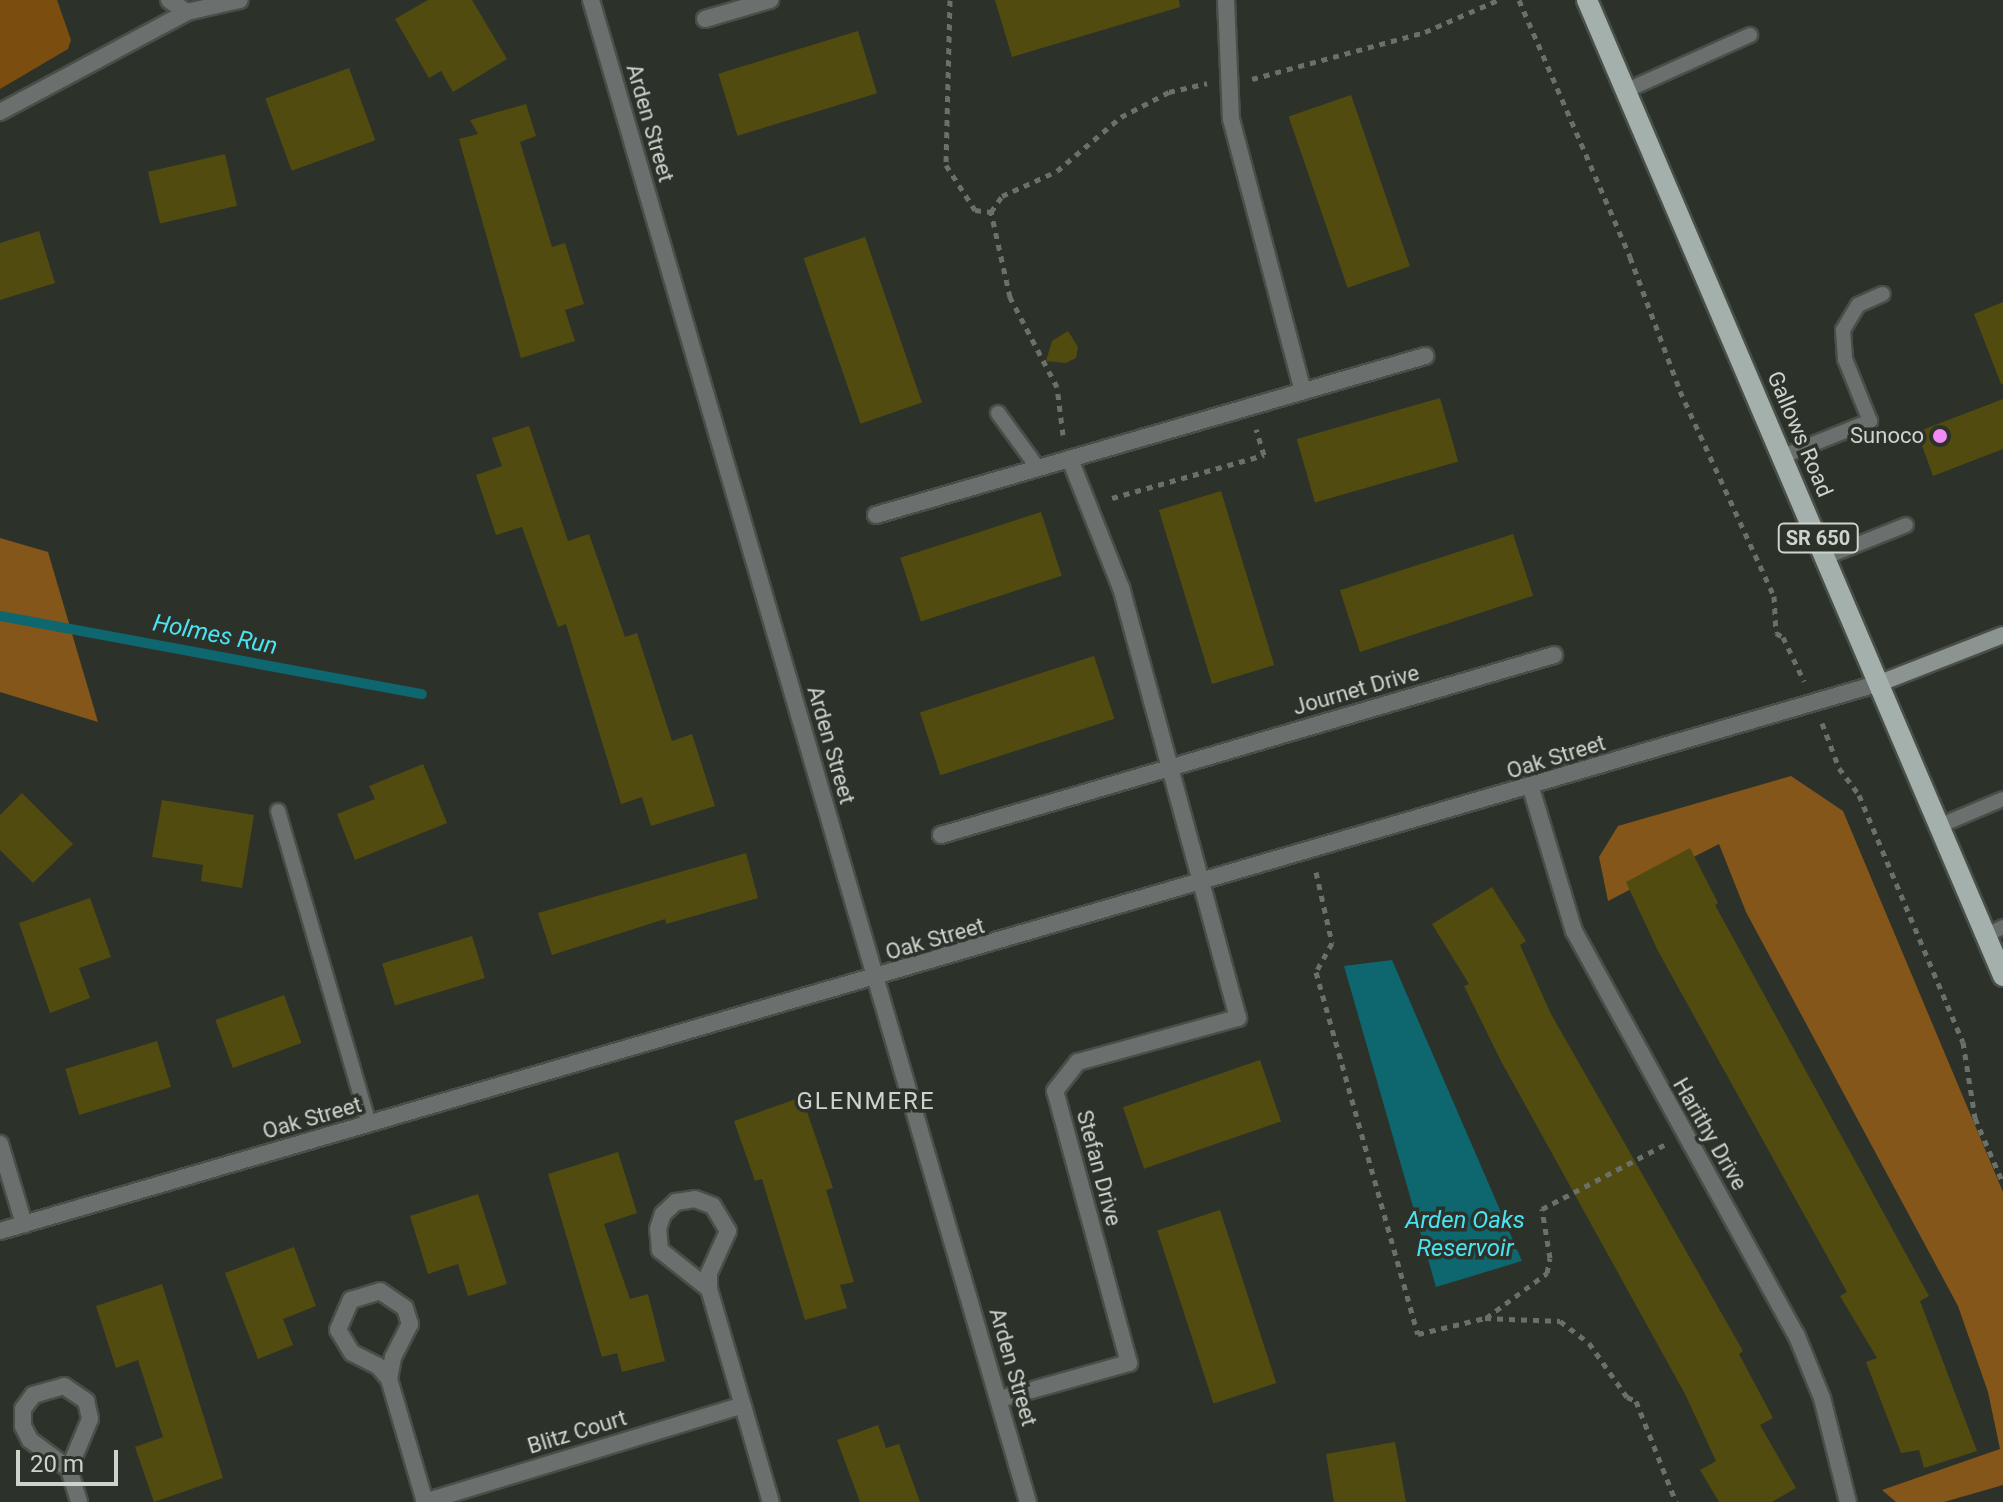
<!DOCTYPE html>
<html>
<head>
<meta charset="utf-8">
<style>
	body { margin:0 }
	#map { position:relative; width:2003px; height:1502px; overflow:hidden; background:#2c322a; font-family:Roboto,sans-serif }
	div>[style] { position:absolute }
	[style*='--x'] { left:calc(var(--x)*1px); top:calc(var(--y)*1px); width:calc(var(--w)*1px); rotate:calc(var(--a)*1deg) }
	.green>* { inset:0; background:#7b4e10 }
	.forest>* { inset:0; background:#84561a }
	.water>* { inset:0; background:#0e666e }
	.stream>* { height:10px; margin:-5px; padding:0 5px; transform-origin:5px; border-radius:5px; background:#0e666e }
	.building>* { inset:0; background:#514b10; transform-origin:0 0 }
	.path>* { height:5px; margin-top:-2.5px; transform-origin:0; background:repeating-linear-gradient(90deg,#6b7069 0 6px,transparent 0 12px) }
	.roads { filter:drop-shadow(2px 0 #494f48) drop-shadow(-2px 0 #494f48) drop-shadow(0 2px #494f48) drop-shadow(0 -2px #494f48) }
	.service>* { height:14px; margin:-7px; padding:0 7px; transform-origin:7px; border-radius:7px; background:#6b706e }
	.minor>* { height:16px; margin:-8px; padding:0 8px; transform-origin:8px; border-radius:8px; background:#6b706e }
	.tertiary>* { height:16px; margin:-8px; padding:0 8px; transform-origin:8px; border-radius:8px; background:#6b706e }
	.secondary>* { height:16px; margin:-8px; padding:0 8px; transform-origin:8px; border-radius:8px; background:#8b9491 }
	.primary>* { height:20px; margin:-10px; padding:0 10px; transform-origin:10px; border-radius:10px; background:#a4b0ac }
	.dots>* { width:22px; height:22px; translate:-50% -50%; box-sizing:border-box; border:4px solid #2c322a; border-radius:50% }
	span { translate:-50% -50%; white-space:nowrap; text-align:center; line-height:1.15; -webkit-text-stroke:7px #2c322a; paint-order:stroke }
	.shield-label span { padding:2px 6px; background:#2c322a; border:2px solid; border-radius:6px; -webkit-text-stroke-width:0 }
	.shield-label { font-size:20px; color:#cfd3ce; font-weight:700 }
	.street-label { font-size:22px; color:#cfd3ce }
	.poi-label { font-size:22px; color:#cfd3ce }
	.right { translate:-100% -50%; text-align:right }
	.water-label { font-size:24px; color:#4be2f1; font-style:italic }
	.neighbourhood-label { font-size:24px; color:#cfd3ce; letter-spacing:2px }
	.scale { position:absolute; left:16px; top:1450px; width:102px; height:36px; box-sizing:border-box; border:4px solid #cfd3ce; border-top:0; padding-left:10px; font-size:24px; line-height:28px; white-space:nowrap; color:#cfd3ce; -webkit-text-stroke:6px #2c322a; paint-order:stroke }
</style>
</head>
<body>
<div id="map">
	<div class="green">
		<div style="clip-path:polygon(0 0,57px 0,71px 40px,68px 49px,0 89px)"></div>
	</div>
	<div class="forest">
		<div style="clip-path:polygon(0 538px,48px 552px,98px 722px,0 692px)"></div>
		<div style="clip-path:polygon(1791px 776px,1843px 811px,2003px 1192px,2003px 1485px,1944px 1502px,1896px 1502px,1882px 1490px,2000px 1449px,1988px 1392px,1958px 1306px,1746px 912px,1719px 844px,1608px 901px,1599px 857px,1618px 826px)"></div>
	</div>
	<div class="water">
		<div style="clip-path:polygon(1392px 960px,1522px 1261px,1436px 1287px,1344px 966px)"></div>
	</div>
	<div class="stream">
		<div style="--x:0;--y:616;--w:429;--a:10.5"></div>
	</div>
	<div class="building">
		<div style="clip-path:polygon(428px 0,472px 0,507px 59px,453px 92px,441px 71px,429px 78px,395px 19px)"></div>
		<div style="clip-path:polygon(995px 0,1179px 0,1180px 7px,1012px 57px)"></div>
		<div style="left:858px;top:31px;width:65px;height:146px;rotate:73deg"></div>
		<div style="left:349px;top:68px;width:77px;height:89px;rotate:70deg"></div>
		<div style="left:1351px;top:95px;width:181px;height:66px;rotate:71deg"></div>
		<div style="clip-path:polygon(526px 104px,536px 136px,520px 142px,552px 247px,565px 243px,584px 304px,565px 310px,575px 341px,521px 358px,459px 139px,478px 134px,470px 120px)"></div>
		<div style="left:225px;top:154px;width:53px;height:79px;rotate:77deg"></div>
		<div style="clip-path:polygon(39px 231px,55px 283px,0 300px,0 243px)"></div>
		<div style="left:865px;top:237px;width:175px;height:65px;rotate:71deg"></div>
		<div style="clip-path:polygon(2003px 302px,2003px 384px,2001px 384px,1974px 314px)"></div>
		<div style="clip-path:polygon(1068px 331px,1078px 347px,1076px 358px,1066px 363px,1046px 361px,1052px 341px)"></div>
		<div style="left:1440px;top:398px;width:66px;height:149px;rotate:74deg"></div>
		<div style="clip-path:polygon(2003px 399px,2003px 449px,1933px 476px,1917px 432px)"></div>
		<div style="clip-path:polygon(529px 426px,568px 541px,589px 534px,625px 637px,637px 633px,672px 741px,692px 734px,715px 806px,651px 826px,642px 797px,621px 804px,566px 624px,558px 627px,522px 527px,496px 535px,476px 475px,502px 466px,492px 438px)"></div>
		<div style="left:1221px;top:491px;width:182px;height:65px;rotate:73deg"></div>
		<div style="left:1041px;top:512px;width:67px;height:148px;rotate:72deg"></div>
		<div style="left:1513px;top:534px;width:65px;height:182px;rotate:72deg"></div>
		<div style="left:1094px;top:656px;width:66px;height:183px;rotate:72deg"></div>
		<div style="clip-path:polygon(423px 764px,447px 823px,355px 860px,337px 814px,375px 799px,369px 786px)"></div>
		<div style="clip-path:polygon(22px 793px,73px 844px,33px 883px,0 850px,0 815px)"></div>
		<div style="clip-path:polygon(162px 800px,254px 815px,242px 888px,201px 881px,203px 865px,152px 857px)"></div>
		<div style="clip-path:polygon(1690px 848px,1718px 903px,1715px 905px,1929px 1296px,1920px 1301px,1977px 1451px,1924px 1468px,1919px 1450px,1901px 1453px,1866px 1362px,1877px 1358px,1840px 1296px,1847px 1292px,1658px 951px,1626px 882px)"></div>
		<div style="clip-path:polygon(746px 853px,758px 898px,666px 924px,665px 919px,552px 955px,538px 913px)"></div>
		<div style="clip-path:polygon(1492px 887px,1526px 941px,1520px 945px,1551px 1014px,1743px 1351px,1739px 1354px,1773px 1418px,1760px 1425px,1796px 1488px,1772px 1502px,1719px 1502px,1700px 1470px,1716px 1461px,1685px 1394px,1501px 1061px,1464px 986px,1469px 984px,1432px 924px)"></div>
		<div style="clip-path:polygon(90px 898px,111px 957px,79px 968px,90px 998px,50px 1013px,19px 923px)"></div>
		<div style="left:472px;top:936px;width:44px;height:94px;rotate:73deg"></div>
		<div style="left:284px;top:995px;width:51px;height:73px;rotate:70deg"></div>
		<div style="left:157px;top:1041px;width:48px;height:96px;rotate:73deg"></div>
		<div style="left:1260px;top:1060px;width:65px;height:145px;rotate:71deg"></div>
		<div style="clip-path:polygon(802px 1097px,833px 1188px,826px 1190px,854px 1282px,840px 1285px,847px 1308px,805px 1320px,762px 1179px,755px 1181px,734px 1121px)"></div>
		<div style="clip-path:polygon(618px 1152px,637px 1213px,604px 1224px,630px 1299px,648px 1294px,665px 1361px,622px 1372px,617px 1353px,602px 1357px,548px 1174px)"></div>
		<div style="clip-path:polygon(478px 1194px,507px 1284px,468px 1296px,458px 1264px,428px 1274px,410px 1216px)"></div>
		<div style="left:1220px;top:1210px;width:182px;height:66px;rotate:72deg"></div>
		<div style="clip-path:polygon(294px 1247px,316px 1306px,283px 1319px,293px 1345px,258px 1359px,225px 1273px)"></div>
		<div style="clip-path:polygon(162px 1284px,223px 1478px,154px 1502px,135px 1447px,163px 1437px,138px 1360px,116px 1368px,96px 1306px)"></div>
		<div style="clip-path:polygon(878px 1425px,886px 1448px,899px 1444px,920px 1502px,860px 1502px,837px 1440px)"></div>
		<div style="clip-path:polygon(1395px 1442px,1406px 1502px,1334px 1502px,1326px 1454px)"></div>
	</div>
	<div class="path">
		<div style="--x:950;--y:0;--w:165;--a:91.4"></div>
		<div style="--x:946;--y:165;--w:54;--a:57.2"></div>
		<div style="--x:975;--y:210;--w:16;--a:7"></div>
		<div style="--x:1519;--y:0;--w:280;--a:66.6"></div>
		<div style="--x:1630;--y:257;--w:143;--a:69.5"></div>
		<div style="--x:1680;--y:391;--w:226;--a:65.4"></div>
		<div style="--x:1774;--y:596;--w:37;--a:87"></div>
		<div style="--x:1776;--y:633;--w:8;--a:30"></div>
		<div style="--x:1783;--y:637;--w:49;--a:64.5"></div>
		<div style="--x:1252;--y:79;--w:179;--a:-15.2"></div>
		<div style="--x:1425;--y:32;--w:80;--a:-23.7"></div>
		<div style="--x:1063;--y:435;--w:48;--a:-97.1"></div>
		<div style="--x:1057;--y:387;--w:102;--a:-117.6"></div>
		<div style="--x:1010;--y:297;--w:87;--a:-102.6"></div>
		<div style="--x:991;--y:212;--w:19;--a:-55"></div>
		<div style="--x:1002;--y:196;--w:60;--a:-24.4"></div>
		<div style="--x:1057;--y:171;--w:84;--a:-40.2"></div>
		<div style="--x:1121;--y:117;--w:54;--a:-27.5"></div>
		<div style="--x:1169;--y:92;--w:39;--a:-13"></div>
		<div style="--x:1112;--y:498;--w:158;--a:-15.8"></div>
		<div style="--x:1264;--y:455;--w:27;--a:-107"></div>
		<div style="--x:1822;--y:723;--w:48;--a:69.3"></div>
		<div style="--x:1839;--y:768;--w:34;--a:53"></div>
		<div style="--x:1859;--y:795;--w:268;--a:67.2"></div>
		<div style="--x:1963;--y:1042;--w:77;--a:81"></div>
		<div style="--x:1975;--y:1118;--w:71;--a:66.7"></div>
		<div style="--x:1316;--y:872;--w:73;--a:77.3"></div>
		<div style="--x:1332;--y:943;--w:33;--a:119"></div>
		<div style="--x:1316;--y:972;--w:376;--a:74.3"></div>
		<div style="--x:1418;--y:1334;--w:69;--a:-13.4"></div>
		<div style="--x:1485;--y:1318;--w:75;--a:2.3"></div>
		<div style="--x:1560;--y:1321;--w:36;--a:37"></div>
		<div style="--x:1589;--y:1343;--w:66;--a:54.9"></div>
		<div style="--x:1627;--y:1397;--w:10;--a:24"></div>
		<div style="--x:1636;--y:1401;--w:109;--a:68.4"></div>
		<div style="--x:1486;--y:1318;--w:76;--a:-36.4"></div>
		<div style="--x:1547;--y:1273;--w:15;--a:-79"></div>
		<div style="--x:1550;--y:1258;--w:50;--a:-99.3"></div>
		<div style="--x:1542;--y:1209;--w:140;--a:-27.7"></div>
	</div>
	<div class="roads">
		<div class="service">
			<div style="--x:1625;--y:91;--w:137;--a:-24.1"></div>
			<div style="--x:998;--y:413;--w:68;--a:54"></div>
			<div style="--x:1783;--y:456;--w:94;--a:-21.9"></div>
			<div style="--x:1870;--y:421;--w:67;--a:-112"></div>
			<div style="--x:1845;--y:359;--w:29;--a:-94"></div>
			<div style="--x:1843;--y:330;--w:29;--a:-59"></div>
			<div style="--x:1858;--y:305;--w:27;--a:-24"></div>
			<div style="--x:1826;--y:557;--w:86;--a:-21.8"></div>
			<div style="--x:278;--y:811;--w:326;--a:73.8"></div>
			<div style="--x:1939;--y:826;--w:69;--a:-22.9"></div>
			<div style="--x:1986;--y:935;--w:19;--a:-25"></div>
		</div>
		<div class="minor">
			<div style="--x:169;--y:0;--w:22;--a:34"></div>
			<div style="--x:591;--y:0;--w:1564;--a:73.78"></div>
			<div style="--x:1226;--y:0;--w:119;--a:87.6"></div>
			<div style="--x:1231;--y:119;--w:281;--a:75.2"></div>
			<div style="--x:705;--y:19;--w:68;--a:-16.3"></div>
			<div style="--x:0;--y:112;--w:212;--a:-28.1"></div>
			<div style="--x:187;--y:12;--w:54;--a:-12.8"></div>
			<div style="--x:876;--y:515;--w:572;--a:-16.15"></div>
			<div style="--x:1531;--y:788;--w:149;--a:73.3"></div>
			<div style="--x:1574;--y:931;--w:460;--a:61.2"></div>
			<div style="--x:1796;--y:1334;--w:69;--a:67.9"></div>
			<div style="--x:1822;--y:1398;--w:107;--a:76"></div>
			<div style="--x:941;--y:835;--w:639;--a:-16.36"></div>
			<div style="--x:0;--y:1144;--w:84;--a:73.3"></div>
			<div style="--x:695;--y:1199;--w:19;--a:21"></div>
			<div style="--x:713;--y:1206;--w:29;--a:59"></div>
			<div style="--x:728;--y:1231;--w:46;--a:114.3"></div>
			<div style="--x:709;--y:1273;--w:16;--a:90"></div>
			<div style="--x:709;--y:1289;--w:63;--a:-141.5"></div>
			<div style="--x:660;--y:1250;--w:21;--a:-95"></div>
			<div style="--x:658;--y:1229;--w:16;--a:-72"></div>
			<div style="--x:663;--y:1214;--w:18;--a:-43"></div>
			<div style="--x:676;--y:1202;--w:19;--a:-9"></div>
			<div style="--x:709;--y:1289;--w:222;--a:73.8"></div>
			<div style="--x:380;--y:1291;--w:30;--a:34"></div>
			<div style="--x:405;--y:1308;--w:17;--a:73"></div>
			<div style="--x:410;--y:1324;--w:37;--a:117"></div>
			<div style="--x:393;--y:1357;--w:22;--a:100"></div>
			<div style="--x:389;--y:1379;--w:17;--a:-130"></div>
			<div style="--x:378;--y:1366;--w:29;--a:-153"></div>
			<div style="--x:352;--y:1353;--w:27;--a:-121"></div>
			<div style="--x:338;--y:1330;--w:33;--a:-67"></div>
			<div style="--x:351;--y:1300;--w:30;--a:-17"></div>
			<div style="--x:389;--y:1379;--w:128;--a:73.7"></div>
			<div style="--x:64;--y:1386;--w:27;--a:34"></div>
			<div style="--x:86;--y:1401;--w:18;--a:77"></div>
			<div style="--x:90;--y:1419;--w:54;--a:112.8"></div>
			<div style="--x:69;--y:1469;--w:49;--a:-143.4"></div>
			<div style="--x:30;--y:1440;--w:16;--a:-117"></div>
			<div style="--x:23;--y:1426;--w:17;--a:-90"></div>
			<div style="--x:23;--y:1409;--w:17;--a:-54"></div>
			<div style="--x:33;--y:1395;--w:32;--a:-16"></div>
			<div style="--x:1000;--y:1399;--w:134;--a:-15.6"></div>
			<div style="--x:1129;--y:1363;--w:282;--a:-105.2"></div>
			<div style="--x:1055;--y:1091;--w:37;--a:-52"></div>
			<div style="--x:1078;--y:1062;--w:166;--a:-15.4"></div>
			<div style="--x:1238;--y:1018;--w:446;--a:-105.2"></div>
			<div style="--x:1121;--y:588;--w:139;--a:-111.6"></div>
			<div style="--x:69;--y:1469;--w:34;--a:73"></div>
			<div style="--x:424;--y:1502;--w:333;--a:-16.9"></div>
		</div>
		<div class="tertiary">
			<div style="--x:0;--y:1231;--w:1958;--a:-16.25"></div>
		</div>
		<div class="secondary">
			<div style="--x:1880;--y:683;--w:132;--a:-21.3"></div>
		</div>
		<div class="primary">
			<div style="--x:1587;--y:0;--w:1061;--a:66.91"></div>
		</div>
	</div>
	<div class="dots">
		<div style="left:1940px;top:436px;background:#f28af3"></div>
	</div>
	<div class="shield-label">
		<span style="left:1818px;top:538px">SR 650</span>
	</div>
	<div class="street-label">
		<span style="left:650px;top:123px;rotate:74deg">Arden Street</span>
		<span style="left:1800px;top:434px;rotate:67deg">Gallows Road</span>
		<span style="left:1356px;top:690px;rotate:-16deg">Journet Drive</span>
		<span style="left:831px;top:745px;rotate:74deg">Arden Street</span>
		<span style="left:1556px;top:757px;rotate:-17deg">Oak Street</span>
		<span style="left:935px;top:939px;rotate:-16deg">Oak Street</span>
		<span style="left:312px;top:1118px;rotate:-16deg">Oak Street</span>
		<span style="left:1710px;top:1134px;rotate:60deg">Harithy Drive</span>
		<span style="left:1099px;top:1168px;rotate:75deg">Stefan Drive</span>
		<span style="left:1013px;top:1367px;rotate:74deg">Arden Street</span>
		<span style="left:577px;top:1432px;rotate:-17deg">Blitz Court</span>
	</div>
	<div class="poi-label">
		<span class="right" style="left:1924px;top:436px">Sunoco</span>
	</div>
	<div class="water-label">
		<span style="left:215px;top:635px;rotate:11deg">Holmes Run</span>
		<span style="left:1465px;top:1235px">Arden Oaks<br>Reservoir</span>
	</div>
	<div class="neighbourhood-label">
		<span style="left:866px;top:1102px">GLENMERE</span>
	</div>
	<div class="scale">20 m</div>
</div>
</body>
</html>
